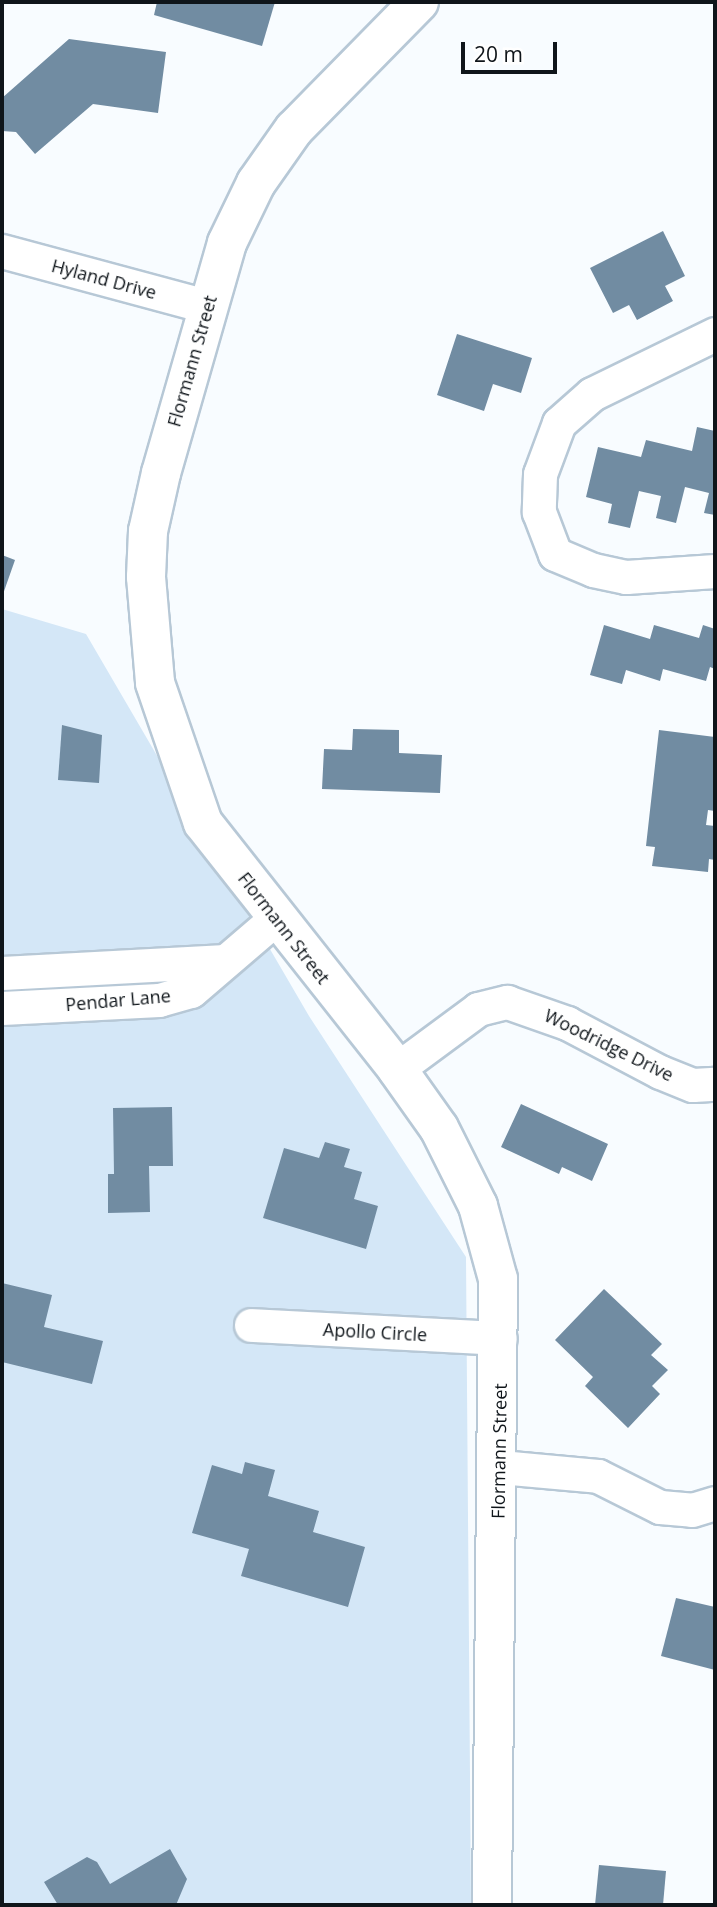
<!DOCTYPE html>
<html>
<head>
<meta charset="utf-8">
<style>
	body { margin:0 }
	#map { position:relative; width:717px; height:1907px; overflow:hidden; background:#f8fcff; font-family:"Open Sans",sans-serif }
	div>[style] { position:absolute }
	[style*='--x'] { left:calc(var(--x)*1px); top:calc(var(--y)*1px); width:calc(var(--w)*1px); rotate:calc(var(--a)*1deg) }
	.green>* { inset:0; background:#d4e7f7 }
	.building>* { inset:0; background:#718ca2 }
	.roads { filter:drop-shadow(2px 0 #b7c8d6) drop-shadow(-2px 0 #b7c8d6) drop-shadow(0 2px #b7c8d6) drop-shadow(0 -2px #b7c8d6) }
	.street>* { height:33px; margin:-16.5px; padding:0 16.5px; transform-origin:16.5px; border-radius:16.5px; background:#fff }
	.secondary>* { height:38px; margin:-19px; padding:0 19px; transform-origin:19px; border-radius:19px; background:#fff }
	span { translate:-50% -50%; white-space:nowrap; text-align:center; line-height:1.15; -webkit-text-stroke:6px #fff; paint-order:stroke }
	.street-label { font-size:18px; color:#0f151a }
	.frame { position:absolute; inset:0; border:4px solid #0f151a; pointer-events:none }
	.scale { position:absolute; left:461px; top:42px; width:96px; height:32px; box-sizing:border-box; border:4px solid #0f151a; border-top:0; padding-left:9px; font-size:21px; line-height:24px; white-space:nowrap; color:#0f151a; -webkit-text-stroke:5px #fff; paint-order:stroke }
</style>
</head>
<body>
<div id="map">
	<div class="green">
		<div style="clip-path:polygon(2px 609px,86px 634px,309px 1016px,466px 1257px,471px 1905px,2px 1905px)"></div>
	</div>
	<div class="building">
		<div style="clip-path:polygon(157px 2px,275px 2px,262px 46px,154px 15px)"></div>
		<div style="clip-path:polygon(69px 39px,166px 52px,158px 113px,93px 104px,35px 154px,16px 132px,2px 131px,2px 98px)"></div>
		<div style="clip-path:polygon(663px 231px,685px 276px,665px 286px,673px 301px,637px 320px,629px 305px,613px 313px,590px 268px)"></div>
		<div style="clip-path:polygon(457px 334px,532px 358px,521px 393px,493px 384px,484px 411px,437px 395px)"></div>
		<div style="clip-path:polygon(697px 427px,715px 431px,715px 515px,704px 513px,709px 493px,685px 487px,676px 523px,656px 518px,661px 496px,639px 491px,630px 528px,608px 523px,612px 504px,586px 497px,598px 447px,641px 457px,646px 440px,692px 451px)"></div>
		<div style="clip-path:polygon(2px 555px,15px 560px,2px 597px)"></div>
		<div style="clip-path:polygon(604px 625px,650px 639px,654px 625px,699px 638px,703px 625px,715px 629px,715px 669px,710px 667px,706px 681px,663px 669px,660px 681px,626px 670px,622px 684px,590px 675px)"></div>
		<div style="clip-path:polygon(62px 725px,102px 735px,99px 783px,58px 780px)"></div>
		<div style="clip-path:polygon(353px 729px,399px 730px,399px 753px,442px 755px,440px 793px,322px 789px,324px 749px,352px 750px)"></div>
		<div style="clip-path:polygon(659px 730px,715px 737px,715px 811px,708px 810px,706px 825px,715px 826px,715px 860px,709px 859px,708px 872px,652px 866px,655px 847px,646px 846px)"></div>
		<div style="clip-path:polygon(521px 1104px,608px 1144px,592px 1181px,562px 1167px,559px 1174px,501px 1147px)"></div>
		<div style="clip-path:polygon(172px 1107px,173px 1166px,149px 1166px,150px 1212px,108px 1213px,108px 1174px,114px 1174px,113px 1108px)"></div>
		<div style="clip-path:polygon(325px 1142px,350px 1149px,344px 1167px,362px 1172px,354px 1199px,378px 1206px,366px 1249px,263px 1218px,284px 1148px,319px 1158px)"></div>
		<div style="clip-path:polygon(2px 1283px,52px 1295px,44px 1327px,103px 1341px,92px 1384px,2px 1362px)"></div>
		<div style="clip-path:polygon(604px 1289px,662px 1344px,651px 1355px,668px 1370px,652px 1386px,660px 1394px,628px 1428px,585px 1386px,593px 1377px,555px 1340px)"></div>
		<div style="clip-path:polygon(245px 1462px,275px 1470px,268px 1496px,319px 1511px,313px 1532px,365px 1547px,348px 1607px,241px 1576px,249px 1549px,192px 1533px,212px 1465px,242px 1474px)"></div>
		<div style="clip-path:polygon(676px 1598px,715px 1607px,715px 1670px,661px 1656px)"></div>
		<div style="clip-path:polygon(170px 1849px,187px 1879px,176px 1905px,58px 1905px,44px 1882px,87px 1857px,97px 1862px,110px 1884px)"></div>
		<div style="clip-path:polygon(599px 1865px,666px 1871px,663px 1905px,595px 1905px)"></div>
	</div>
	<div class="roads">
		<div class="street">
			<div style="--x:2;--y:251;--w:211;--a:15.1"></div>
			<div style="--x:715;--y:334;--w:137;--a:154"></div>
			<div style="--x:592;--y:394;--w:44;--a:138.7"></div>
			<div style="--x:559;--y:423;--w:54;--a:110.4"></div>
			<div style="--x:540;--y:474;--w:38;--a:92"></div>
			<div style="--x:539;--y:512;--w:45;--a:69.1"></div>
			<div style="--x:555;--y:554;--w:41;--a:22.8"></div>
			<div style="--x:593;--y:570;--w:34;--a:12"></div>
			<div style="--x:626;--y:577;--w:89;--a:-3.9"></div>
			<div style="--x:2;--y:973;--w:219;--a:-3.1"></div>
			<div style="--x:2;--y:1008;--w:157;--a:-2.9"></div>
			<div style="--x:159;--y:1000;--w:33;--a:-16"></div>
			<div style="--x:191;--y:991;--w:111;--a:-40.6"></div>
			<div style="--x:397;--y:1069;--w:101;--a:-36.5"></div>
			<div style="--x:478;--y:1009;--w:30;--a:-14"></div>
			<div style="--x:507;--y:1002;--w:64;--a:19.3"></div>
			<div style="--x:567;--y:1023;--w:105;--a:27.8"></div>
			<div style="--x:660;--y:1072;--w:35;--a:22"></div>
			<div style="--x:693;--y:1085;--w:22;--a:-3"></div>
			<div style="--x:251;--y:1325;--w:249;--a:3"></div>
			<div style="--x:500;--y:1467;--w:98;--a:5.2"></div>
			<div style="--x:598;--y:1476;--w:69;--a:26.6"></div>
			<div style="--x:660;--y:1507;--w:32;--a:5"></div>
			<div style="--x:692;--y:1510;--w:24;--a:-17"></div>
		</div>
		<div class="secondary">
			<div style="--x:419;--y:2;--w:178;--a:134.5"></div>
			<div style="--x:294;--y:129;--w:66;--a:125.1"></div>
			<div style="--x:256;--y:183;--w:67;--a:115.8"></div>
			<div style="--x:227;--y:243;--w:239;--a:106"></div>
			<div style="--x:161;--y:473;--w:59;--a:102.6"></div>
			<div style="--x:148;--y:531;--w:46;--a:92.5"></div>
			<div style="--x:146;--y:577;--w:106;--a:85.1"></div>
			<div style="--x:155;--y:683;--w:148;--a:71.1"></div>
			<div style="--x:203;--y:823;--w:313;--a:51.7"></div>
			<div style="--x:397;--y:1069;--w:72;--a:54.6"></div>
			<div style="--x:439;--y:1128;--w:87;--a:63.4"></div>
			<div style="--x:478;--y:1206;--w:76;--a:74.7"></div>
			<div style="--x:498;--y:1279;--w:626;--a:90.55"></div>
		</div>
	</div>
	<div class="street-label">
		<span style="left:104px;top:279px;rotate:15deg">Hyland Drive</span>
		<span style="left:192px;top:361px;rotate:-74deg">Flormann Street</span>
		<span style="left:284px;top:928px;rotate:52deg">Flormann Street</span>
		<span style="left:118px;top:1000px;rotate:-5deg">Pendar Lane</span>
		<span style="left:609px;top:1045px;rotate:26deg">Woodridge Drive</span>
		<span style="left:375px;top:1332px;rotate:3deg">Apollo Circle</span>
		<span style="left:499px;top:1451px;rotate:-89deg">Flormann Street</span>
	</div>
	<div class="frame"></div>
	<div class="scale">20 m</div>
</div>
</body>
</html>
